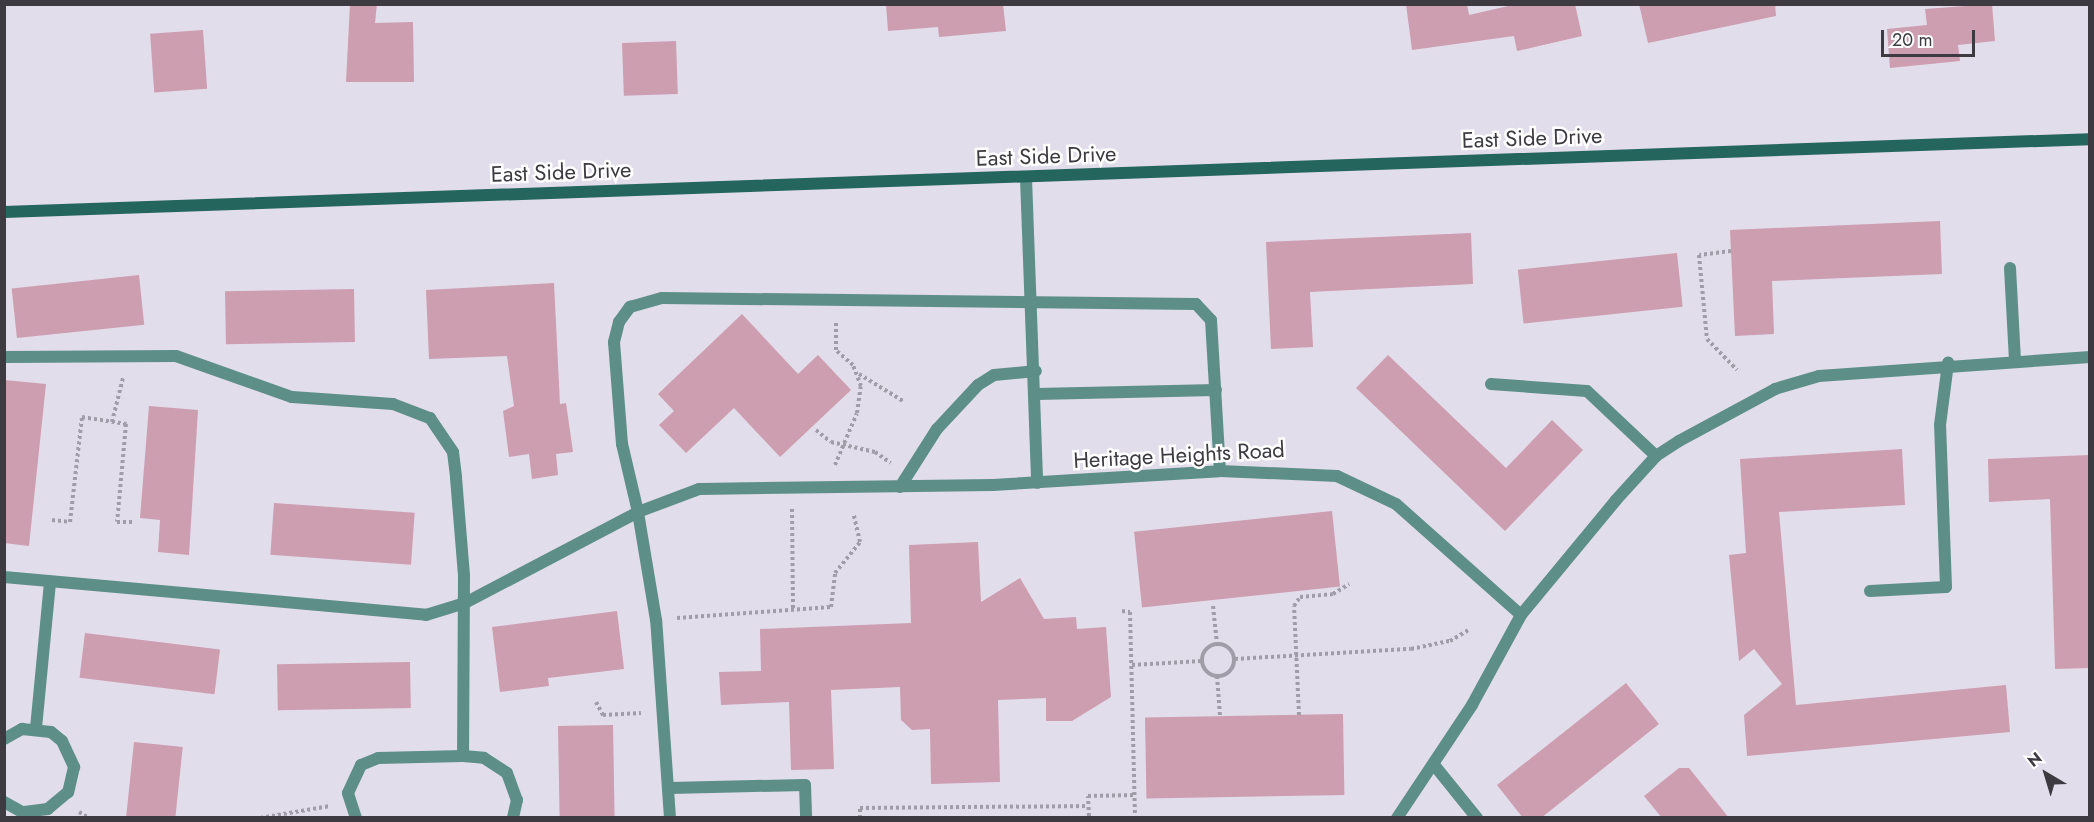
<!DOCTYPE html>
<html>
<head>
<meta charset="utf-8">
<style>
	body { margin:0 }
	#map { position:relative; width:2094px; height:822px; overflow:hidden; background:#e2ddeb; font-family:Jost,sans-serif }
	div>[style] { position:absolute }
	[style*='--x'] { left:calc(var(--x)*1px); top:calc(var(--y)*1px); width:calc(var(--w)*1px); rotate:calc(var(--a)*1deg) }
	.building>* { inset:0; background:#cd9db0; transform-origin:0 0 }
	.path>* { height:4px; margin-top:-2px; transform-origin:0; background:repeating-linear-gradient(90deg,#a19da8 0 3px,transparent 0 6px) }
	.path>.ring { margin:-2px; padding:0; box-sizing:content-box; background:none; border:4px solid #a19da8; border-radius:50% }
	.lane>* { height:12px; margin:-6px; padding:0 6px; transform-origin:6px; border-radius:6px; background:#5d8f88 }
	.street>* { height:12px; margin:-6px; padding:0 6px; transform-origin:6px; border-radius:6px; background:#5d8f88 }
	.secondary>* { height:12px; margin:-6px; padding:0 6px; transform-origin:6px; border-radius:6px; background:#24655e }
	span { translate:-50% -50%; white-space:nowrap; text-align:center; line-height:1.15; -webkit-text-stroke:5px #fff; paint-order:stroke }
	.street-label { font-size:22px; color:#3d3b41 }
	.frame { position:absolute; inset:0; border:6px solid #3d3b41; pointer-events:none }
	.north { position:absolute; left:2016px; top:744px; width:60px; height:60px; -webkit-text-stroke:4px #fff; paint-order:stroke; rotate:322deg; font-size:16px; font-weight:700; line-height:24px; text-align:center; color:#3d3b41 }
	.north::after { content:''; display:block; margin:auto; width:21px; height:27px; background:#3d3b41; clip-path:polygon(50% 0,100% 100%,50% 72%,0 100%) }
	.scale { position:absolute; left:1881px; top:30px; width:94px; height:27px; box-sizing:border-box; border:3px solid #3d3b41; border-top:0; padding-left:8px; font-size:18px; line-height:21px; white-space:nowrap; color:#3d3b41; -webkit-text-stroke:4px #fff; paint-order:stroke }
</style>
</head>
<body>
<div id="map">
	<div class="building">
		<div style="clip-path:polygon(350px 4px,377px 4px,375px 23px,413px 22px,414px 82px,346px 82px)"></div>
		<div style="clip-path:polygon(886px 4px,1003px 4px,1006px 31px,939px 37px,938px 27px,888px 31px)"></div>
		<div style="clip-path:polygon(1406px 4px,1467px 4px,1469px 15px,1517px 4px,1575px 4px,1582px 36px,1517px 51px,1514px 36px,1412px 50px)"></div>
		<div style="clip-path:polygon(1639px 4px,1775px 4px,1776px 16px,1648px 43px)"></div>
		<div style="clip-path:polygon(1992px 4px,1995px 41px,1958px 45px,1960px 61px,1890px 68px,1887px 29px,1927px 25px,1925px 9px)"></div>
		<div style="left:203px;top:30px;width:59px;height:53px;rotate:86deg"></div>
		<div style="left:676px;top:41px;width:53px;height:54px;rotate:88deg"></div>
		<div style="clip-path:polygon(1940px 221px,1942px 274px,1772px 281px,1774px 334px,1735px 336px,1730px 230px)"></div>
		<div style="clip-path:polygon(1471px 233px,1473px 284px,1310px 292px,1313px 347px,1271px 349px,1266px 242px)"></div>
		<div style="left:1677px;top:253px;width:54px;height:160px;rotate:84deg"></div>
		<div style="left:139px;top:275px;width:50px;height:128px;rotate:84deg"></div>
		<div style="clip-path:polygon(554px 283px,560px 404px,566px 403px,573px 452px,556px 454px,558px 475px,532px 479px,529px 454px,509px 457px,503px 411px,514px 406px,507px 356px,429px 359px,426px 290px)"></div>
		<div style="left:354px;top:289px;width:53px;height:129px;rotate:89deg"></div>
		<div style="clip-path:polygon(742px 314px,798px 374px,818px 355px,851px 390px,780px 457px,734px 408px,686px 453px,659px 425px,674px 411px,658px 394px)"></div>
		<div style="clip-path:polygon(1388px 355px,1506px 468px,1552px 420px,1583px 450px,1505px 531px,1356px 388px)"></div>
		<div style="clip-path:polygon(4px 380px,46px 384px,29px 546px,4px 543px)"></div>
		<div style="clip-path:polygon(149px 406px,198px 410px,189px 555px,158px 552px,160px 520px,140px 518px)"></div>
		<div style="clip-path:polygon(1902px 449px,1905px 505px,1779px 512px,1796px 705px,2006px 685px,2010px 732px,1747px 756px,1744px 715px,1782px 684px,1754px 649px,1739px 661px,1729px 555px,1746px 553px,1740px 459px)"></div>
		<div style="clip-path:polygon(2090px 455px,2090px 668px,2055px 669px,2050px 499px,1989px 502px,1988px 459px)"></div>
		<div style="left:274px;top:503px;width:141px;height:52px;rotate:4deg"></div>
		<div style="left:1332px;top:511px;width:76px;height:199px;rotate:84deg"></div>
		<div style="clip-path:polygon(978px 542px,981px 602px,1020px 578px,1044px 619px,1076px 617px,1077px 629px,1106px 627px,1111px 697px,1072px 721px,1046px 721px,1046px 698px,998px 700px,1000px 782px,931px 784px,930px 729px,912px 730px,901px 720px,900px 687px,831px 690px,834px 769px,791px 770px,789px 702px,721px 705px,719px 672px,761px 671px,760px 629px,911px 623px,909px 545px)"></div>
		<div style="clip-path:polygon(617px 611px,624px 669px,548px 678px,549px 686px,500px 692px,492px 627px)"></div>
		<div style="left:85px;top:633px;width:136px;height:45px;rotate:7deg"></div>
		<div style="left:410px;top:662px;width:46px;height:133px;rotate:89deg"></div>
		<div style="clip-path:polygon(1626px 683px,1659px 724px,1541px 818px,1523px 818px,1497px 785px)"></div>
		<div style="left:1343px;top:714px;width:81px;height:198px;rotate:89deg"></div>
		<div style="left:613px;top:725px;width:93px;height:55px;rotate:89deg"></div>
		<div style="left:134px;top:742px;width:49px;height:76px;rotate:6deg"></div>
		<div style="clip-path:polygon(1679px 768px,1689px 768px,1729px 818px,1662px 818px,1644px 796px)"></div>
	</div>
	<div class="path">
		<div style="--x:1731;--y:251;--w:32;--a:173"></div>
		<div style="--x:1699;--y:255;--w:84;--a:84.6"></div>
		<div style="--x:1707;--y:339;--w:43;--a:45.9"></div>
		<div style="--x:859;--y:374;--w:52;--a:31.5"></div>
		<div style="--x:112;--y:422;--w:45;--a:-76"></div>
		<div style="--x:816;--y:430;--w:19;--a:39"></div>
		<div style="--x:831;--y:442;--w:45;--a:12.8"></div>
		<div style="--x:875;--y:452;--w:19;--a:35"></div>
		<div style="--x:835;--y:465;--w:56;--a:-67.1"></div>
		<div style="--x:857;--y:413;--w:27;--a:-82"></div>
		<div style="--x:861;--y:386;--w:22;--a:-111"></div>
		<div style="--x:853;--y:365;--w:23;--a:-139"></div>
		<div style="--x:836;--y:350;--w:28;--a:-90"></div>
		<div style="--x:792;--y:509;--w:101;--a:89.4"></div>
		<div style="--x:52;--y:520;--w:18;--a:6"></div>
		<div style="--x:70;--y:522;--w:106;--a:-83.5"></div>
		<div style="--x:82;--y:417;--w:45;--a:9"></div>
		<div style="--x:126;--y:424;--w:98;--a:95.2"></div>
		<div style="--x:117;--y:522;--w:17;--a:0"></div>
		<div style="--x:1213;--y:606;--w:37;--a:84"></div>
		<div style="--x:1122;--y:611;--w:8;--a:7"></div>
		<div style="--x:1130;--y:612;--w:206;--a:88.6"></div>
		<div style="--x:677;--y:618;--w:154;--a:-4.1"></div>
		<div style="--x:831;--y:607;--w:34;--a:-83"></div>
		<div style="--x:835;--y:573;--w:40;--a:-51"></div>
		<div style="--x:860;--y:542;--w:28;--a:-103"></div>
		<div class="ring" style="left:1202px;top:644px;width:28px;height:28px"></div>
		<div style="--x:1235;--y:659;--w:176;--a:-3.3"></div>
		<div style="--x:1411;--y:649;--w:40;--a:-12"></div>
		<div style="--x:1450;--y:641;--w:21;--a:-31"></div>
		<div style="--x:1132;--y:665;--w:69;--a:-3.3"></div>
		<div style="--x:1217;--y:676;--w:40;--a:85.7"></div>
		<div style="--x:596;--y:702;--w:15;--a:62"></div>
		<div style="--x:603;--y:715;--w:38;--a:-3"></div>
		<div style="--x:1299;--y:715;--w:109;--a:-92.6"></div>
		<div style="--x:1294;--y:606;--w:11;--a:-56"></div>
		<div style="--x:1300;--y:597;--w:33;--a:-5"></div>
		<div style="--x:1333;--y:594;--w:19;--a:-32"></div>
		<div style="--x:79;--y:812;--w:12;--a:31"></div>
		<div style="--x:1089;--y:816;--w:20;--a:-93"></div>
		<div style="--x:1088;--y:796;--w:48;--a:-1.2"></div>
		<div style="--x:260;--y:818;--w:71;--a:-9.7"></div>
		<div style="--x:860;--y:818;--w:10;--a:-90"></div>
		<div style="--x:860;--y:808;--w:228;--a:-0.5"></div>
	</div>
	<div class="lane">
		<div style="--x:2010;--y:268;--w:92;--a:86.9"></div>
		<div style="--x:662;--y:298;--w:534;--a:0.64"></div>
		<div style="--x:1196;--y:304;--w:22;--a:47"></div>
		<div style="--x:1211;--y:320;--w:151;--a:86.6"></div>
		<div style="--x:4;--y:357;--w:172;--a:-0.3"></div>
		<div style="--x:176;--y:356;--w:123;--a:19.5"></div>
		<div style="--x:292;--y:397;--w:101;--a:4"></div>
		<div style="--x:393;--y:404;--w:40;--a:21"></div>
		<div style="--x:430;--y:418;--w:41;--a:55.9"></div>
		<div style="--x:453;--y:452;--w:26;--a:83"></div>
		<div style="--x:456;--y:478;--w:97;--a:85.3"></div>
		<div style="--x:464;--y:575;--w:181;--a:90.3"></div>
		<div style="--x:1491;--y:384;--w:96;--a:4.2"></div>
		<div style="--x:1587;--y:391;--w:95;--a:43.3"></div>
		<div style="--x:1037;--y:394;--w:179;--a:-1.3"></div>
		<div style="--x:900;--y:487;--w:69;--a:-57.5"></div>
		<div style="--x:937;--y:429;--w:60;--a:-47"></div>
		<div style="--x:978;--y:385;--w:19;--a:-32"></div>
		<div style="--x:994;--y:375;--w:42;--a:-5.4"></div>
		<div style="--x:1870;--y:591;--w:76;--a:-3"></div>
		<div style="--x:1946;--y:587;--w:162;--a:-92.1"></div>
		<div style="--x:1940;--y:425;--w:63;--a:-82.6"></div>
		<div style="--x:36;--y:728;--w:147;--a:-84.5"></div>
		<div style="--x:4;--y:739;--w:21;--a:-29"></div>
		<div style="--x:22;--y:729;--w:29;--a:6"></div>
		<div style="--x:51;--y:732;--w:14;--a:39"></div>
		<div style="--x:62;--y:741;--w:29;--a:65"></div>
		<div style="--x:74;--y:767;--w:26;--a:103"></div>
		<div style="--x:68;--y:792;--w:26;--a:140"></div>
		<div style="--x:48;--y:809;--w:26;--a:173"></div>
		<div style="--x:22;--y:812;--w:21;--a:-151"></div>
		<div style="--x:1435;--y:766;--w:67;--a:51.1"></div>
		<div style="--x:670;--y:788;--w:135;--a:-1.3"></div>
		<div style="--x:805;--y:785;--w:33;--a:88"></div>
		<div style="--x:356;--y:818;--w:26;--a:-108"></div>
		<div style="--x:348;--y:793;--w:31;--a:-65"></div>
		<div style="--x:361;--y:765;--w:18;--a:-22"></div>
		<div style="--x:378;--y:758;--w:85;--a:-1.3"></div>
		<div style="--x:463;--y:756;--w:21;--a:5"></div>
		<div style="--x:484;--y:758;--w:27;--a:33"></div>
		<div style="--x:507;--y:773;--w:29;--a:70"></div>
		<div style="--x:517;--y:800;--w:18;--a:103"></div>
	</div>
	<div class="street">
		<div style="--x:1026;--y:178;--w:305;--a:87.9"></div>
		<div style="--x:4;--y:577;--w:424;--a:5.1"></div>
		<div style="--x:426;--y:615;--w:39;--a:-17"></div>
		<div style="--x:463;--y:604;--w:198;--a:-27.7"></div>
		<div style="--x:638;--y:512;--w:70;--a:-103.2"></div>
		<div style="--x:622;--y:444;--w:102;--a:-94.5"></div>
		<div style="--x:614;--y:342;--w:21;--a:-76"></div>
		<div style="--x:619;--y:322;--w:19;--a:-54"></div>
		<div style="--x:630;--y:307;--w:33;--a:-16"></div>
		<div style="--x:670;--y:818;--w:198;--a:-94"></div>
		<div style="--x:656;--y:620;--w:109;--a:-99.5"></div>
		<div style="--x:638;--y:512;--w:65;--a:-20.7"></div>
		<div style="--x:699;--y:489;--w:294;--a:-0.8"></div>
		<div style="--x:993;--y:485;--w:227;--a:-3.5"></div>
		<div style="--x:1220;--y:471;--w:117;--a:2.4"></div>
		<div style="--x:1337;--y:476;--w:65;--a:25.4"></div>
		<div style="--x:1396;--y:504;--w:167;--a:41.6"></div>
		<div style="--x:1397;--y:818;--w:136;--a:-56.4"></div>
		<div style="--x:1472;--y:705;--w:102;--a:-61.4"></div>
		<div style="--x:1521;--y:615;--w:149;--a:-50.4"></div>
		<div style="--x:1616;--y:500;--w:59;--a:-47.7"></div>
		<div style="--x:1656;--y:456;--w:27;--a:-33"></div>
		<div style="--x:1679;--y:441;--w:109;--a:-28.4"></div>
		<div style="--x:1775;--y:389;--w:46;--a:-16.5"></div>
		<div style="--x:1819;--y:376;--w:272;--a:-4"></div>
	</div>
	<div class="secondary">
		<div style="--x:4;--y:212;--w:2087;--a:-2"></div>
	</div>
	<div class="street-label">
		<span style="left:1532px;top:138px;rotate:-2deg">East Side Drive</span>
		<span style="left:1046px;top:156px;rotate:-2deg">East Side Drive</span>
		<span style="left:561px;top:172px;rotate:-2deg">East Side Drive</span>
		<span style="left:1179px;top:455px;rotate:-3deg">Heritage Heights Road</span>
	</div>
	<div class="frame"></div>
	<div class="north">N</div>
	<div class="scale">20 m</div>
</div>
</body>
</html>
